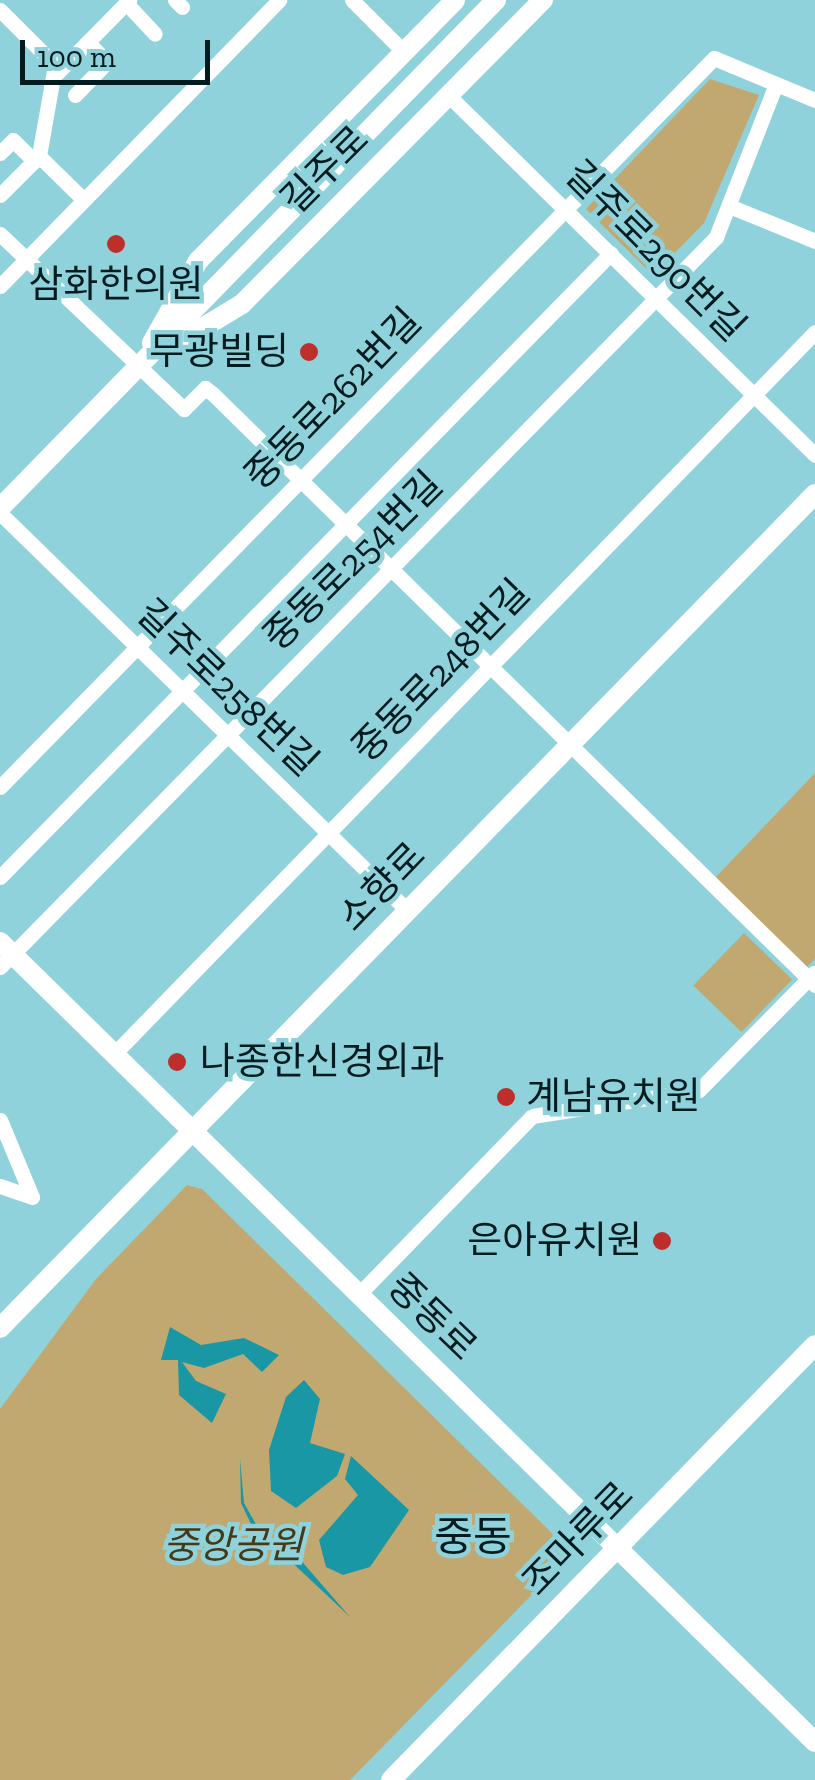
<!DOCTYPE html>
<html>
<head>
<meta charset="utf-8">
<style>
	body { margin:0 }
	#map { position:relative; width:815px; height:1780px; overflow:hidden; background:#8fd2db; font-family:"Zilla Slab","Noto Sans KR",serif }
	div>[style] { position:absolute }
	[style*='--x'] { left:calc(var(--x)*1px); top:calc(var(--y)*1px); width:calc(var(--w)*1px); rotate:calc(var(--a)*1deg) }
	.green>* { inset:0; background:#c0a870; transform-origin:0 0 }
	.water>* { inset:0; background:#1997a5 }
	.street>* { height:15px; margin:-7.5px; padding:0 7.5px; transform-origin:7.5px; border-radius:7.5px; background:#fff }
	.secondary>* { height:20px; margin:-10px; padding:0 10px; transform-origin:10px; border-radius:10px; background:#fff }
	.dots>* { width:28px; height:28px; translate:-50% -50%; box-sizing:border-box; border:5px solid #8fd2db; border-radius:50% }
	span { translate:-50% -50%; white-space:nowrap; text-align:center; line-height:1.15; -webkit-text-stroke:9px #8fd2db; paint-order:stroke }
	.street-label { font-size:38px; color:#011b1f }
	.poi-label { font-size:38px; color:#011b1f }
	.right { translate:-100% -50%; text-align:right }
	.left { translate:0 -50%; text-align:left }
	.park-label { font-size:38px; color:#463917; font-style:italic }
	.quarter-label { font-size:42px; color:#011b1f }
	.scale { position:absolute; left:20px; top:40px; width:190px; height:45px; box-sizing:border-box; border:5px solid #011b1f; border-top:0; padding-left:12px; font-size:30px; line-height:35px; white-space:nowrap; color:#011b1f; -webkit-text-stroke:8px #8fd2db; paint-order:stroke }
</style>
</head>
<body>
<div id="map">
	<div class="green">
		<div style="clip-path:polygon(710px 79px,759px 95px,704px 223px,653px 275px,586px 209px)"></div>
		<div style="clip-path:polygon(815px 773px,815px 959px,806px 968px,716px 877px)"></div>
		<div style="left:744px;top:933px;width:67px;height:73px;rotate:44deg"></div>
		<div style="clip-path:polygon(187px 1185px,202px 1189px,565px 1546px,566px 1560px,350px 1780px,0 1780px,0 1409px,96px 1279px)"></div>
	</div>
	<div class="water">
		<div style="clip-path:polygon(170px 1327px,201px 1345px,244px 1338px,279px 1355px,262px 1372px,243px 1354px,204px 1368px,182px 1362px,196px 1381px,226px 1394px,212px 1423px,179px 1395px,178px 1360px,161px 1360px)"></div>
		<div style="clip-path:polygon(304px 1380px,320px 1399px,310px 1443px,345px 1454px,337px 1476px,296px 1508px,271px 1491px,269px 1450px,286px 1397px)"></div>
		<div style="clip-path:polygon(351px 1456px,409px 1510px,370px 1567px,343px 1575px,326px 1567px,319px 1540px,358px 1495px,345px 1479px)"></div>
		<div style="clip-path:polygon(240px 1458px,244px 1503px,261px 1533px,298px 1557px,350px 1617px,251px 1524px,241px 1503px)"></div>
	</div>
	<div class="street">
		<div style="--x:175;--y:0;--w:10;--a:45"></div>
		<div style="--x:352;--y:0;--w:74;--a:45"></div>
		<div style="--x:126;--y:3;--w:42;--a:46.9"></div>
		<div style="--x:0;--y:10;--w:78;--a:45"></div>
		<div style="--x:55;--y:65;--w:92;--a:100"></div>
		<div style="--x:39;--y:156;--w:63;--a:44.4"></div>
		<div style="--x:57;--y:73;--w:103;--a:-45.4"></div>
		<div style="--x:75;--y:95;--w:46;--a:-45.9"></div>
		<div style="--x:107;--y:62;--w:28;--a:-134"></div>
		<div style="--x:448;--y:95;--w:514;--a:44.45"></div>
		<div style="--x:0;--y:153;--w:18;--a:-45"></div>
		<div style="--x:13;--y:140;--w:30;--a:45"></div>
		<div style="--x:0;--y:195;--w:55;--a:-45"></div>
		<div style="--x:729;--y:206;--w:93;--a:22.1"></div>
		<div style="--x:0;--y:234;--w:254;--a:43.6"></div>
		<div style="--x:184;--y:409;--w:30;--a:-45"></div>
		<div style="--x:205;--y:388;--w:10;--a:37"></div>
		<div style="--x:213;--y:394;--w:844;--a:44.47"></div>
		<div style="--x:0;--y:286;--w:400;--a:-45.7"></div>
		<div style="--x:0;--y:513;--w:570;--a:44.29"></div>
		<div style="--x:0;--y:787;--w:1020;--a:-45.6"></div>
		<div style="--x:714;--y:58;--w:109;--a:22.6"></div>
		<div style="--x:0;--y:877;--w:873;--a:-45.6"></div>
		<div style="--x:0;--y:967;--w:1023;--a:-45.55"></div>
		<div style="--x:716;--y:237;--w:164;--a:-68.6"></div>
		<div style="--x:114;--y:1054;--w:1006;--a:-45.85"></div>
		<div style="--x:0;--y:1120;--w:83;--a:67.4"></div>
		<div style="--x:32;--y:1197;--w:34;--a:-161"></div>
		<div style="--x:359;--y:1294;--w:248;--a:-45.8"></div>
		<div style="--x:532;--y:1116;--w:169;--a:-8.8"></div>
		<div style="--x:699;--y:1090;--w:164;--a:-45.5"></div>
	</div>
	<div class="secondary">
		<div style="--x:152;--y:343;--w:94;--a:-60.7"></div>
		<div style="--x:198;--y:261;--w:366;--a:-45.4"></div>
		<div style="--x:166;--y:350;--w:89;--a:-31.2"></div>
		<div style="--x:242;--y:304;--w:428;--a:-45.3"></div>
		<div style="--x:0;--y:508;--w:710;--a:-45.68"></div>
		<div style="--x:0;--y:942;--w:1142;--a:44.47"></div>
		<div style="--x:0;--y:1328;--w:1166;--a:-45.66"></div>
		<div style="--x:391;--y:1780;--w:607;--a:-45.73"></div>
	</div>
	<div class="dots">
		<div style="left:116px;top:244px;background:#be2f2b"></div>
		<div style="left:309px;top:352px;background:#be2f2b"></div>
		<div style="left:177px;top:1062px;background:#be2f2b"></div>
		<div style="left:506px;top:1097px;background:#be2f2b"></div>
		<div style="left:662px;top:1241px;background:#be2f2b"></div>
	</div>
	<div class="street-label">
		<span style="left:325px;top:170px;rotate:-45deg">길주로</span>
		<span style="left:655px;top:251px;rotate:45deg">길주로290번길</span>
		<span style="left:333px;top:399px;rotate:-46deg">중동로262번길</span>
		<span style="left:353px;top:561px;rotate:-45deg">중동로254번길</span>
		<span style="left:441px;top:671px;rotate:-46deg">중동로248번길</span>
		<span style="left:227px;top:688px;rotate:44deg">길주로258번길</span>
		<span style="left:382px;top:887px;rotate:-46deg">소향로</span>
		<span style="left:432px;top:1317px;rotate:44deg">중동로</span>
		<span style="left:578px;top:1539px;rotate:-46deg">조마루로</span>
	</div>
	<div class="poi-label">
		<span style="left:116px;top:285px">삼화한의원</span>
		<span class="right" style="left:289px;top:352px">무광빌딩</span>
		<span class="left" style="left:200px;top:1062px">나종한신경외과</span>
		<span class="left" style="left:526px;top:1097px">계남유치원</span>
		<span class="right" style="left:642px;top:1241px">은아유치원</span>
	</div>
	<div class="park-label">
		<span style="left:233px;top:1546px">중앙공원</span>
	</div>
	<div class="quarter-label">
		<span style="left:473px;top:1537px">중동</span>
	</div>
	<div class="scale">100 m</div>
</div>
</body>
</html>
